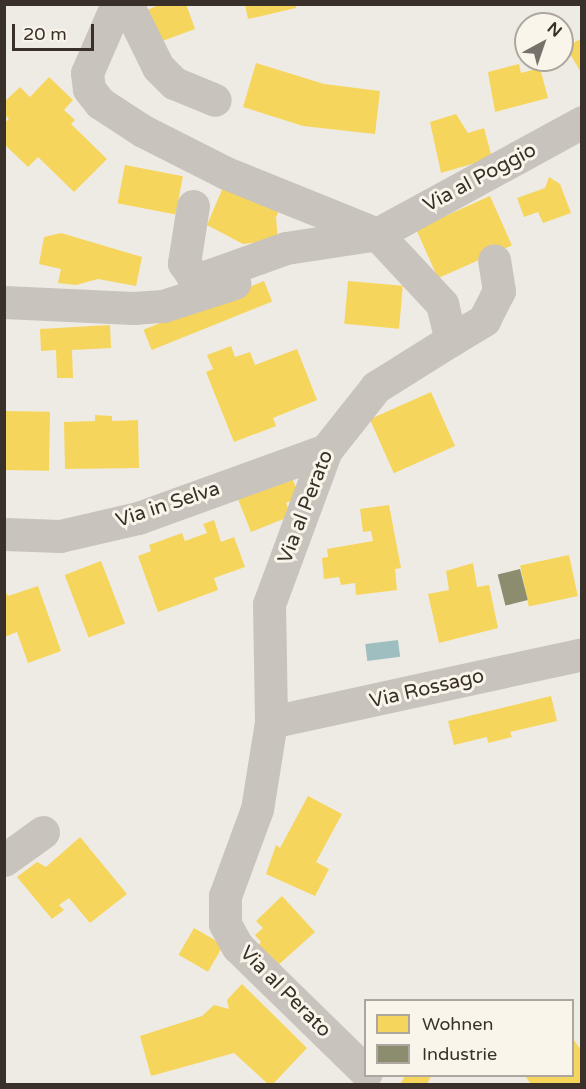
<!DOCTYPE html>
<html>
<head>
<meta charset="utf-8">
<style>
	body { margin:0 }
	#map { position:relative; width:586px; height:1089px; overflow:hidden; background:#eeebe4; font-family:"Varela Round",sans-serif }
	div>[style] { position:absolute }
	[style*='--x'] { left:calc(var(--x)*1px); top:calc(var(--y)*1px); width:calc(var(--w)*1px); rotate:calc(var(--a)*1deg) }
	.water>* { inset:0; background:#9fbec0; transform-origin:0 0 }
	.homes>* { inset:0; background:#f6d55c; transform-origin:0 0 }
	.industry>* { inset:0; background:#8c8c6e; transform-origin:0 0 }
	.minor>* { height:33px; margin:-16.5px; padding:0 16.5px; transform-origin:16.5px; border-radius:16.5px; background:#c8c3bc }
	span { translate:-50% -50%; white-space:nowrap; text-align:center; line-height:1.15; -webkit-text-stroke:6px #faf5eb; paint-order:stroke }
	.street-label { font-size:20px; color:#39302a }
	.frame { position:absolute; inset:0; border:6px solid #39302a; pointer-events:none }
	.legend { position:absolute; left:364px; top:999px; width:210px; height:78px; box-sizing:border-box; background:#faf5eb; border:2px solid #ada69e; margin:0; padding:8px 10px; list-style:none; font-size:18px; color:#39302a }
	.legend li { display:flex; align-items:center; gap:12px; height:30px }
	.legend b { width:30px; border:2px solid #ada69e }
	.north { position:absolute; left:514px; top:12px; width:60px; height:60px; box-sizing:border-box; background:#faf5eb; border:2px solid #ada69e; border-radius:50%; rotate:40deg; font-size:16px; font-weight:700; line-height:24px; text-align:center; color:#39302a }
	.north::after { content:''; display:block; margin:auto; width:21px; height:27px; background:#78716b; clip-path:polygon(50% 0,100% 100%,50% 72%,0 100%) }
	.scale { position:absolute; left:12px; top:24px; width:82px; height:27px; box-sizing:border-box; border:3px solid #39302a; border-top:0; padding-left:8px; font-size:18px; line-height:21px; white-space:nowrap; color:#39302a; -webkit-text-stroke:4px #faf5eb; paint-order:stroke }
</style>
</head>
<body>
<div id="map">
	<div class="water">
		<div style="left:398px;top:640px;width:17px;height:33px;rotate:83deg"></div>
	</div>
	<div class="homes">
		<div style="clip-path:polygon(161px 4px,186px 4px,195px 29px,157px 43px,145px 11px)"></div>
		<div style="clip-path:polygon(245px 4px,295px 4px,296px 8px,248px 19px)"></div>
		<div style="clip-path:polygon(582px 38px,582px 74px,566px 47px)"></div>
		<div style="clip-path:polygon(256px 63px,324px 84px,380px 91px,375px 134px,303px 126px,243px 107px)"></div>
		<div style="clip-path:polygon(519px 64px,521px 73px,540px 68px,548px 98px,495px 112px,488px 72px)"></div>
		<div style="clip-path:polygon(49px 77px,73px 100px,64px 110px,75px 120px,71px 124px,107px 159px,74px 192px,38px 157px,28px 167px,4px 144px,4px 123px,9px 119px,4px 114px,4px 102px,20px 87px,30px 97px)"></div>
		<div style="clip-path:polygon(456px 114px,468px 133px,484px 128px,492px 158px,441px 173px,430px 122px)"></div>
		<div style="left:125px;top:165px;width:59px;height:39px;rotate:11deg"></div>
		<div style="clip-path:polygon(549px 177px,560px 184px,571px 213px,543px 223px,538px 212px,524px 217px,517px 198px,545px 188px)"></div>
		<div style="clip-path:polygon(224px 185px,282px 205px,276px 217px,278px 240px,243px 244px,207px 225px)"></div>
		<div style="left:490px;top:196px;width:54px;height:81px;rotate:66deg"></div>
		<div style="clip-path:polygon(61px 233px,142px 257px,136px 286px,98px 279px,76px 285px,58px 283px,61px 269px,39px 264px,44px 237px)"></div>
		<div style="left:264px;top:281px;width:22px;height:130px;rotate:68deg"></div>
		<div style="left:348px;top:281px;width:55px;height:43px;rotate:5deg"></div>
		<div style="clip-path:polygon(110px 325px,111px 348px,72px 350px,73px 378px,57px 378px,56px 350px,41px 351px,40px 329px)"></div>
		<div style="clip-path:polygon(231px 346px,235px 357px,250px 352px,255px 365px,297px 349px,317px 400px,273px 418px,276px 426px,234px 442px,206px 372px,213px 369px,207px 355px)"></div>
		<div style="left:431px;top:392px;width:59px;height:67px;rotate:66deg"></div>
		<div style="left:4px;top:411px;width:46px;height:59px;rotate:1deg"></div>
		<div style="clip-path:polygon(95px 415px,112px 416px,112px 421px,138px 420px,139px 468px,65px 469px,64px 422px,95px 421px)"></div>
		<div style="clip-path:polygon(290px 473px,300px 497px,286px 503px,291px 516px,251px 532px,236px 494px)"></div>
		<div style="clip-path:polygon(389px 505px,401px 568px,395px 569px,397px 590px,356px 595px,355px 583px,341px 585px,339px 577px,324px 579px,322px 558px,328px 557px,327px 549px,373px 541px,371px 531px,363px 532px,360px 509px)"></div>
		<div style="clip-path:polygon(214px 520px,221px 542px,234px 537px,245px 567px,214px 578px,218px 590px,158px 612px,138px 556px,151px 551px,149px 545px,182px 533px,185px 541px,207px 533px,203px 524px)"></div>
		<div style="left:569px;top:555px;width:42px;height:50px;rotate:78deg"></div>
		<div style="left:101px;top:561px;width:67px;height:39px;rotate:69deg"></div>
		<div style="clip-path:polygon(473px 563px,477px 587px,489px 585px,498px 628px,439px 643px,428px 594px,449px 590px,446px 571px)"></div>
		<div style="clip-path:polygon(38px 586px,61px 651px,28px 663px,17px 632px,4px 637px,4px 589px,8px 596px)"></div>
		<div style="clip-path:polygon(551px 696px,557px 721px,510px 732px,512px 737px,488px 743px,487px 737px,454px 745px,448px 721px)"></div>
		<div style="clip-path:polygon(308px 796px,342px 814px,316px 862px,329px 869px,315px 896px,266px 874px,276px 845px,280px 848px)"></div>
		<div style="clip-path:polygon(80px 837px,127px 894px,90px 923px,69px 898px,59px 905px,64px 910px,52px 919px,17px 877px,37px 862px,46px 867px)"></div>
		<div style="clip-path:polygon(282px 896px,315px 932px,277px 966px,258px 946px,261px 942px,255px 935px,263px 928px,256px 921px)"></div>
		<div style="left:194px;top:928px;width:34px;height:31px;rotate:30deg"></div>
		<div style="clip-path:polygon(242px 984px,307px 1048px,273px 1084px,268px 1084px,234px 1053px,151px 1076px,140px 1036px,202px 1016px,214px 1005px,229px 1009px,227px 1000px)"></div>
		<div style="clip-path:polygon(572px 1037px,582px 1052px,582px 1084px,531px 1084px,525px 1076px,572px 1076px)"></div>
		<div style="clip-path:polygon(405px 1076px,431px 1076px,427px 1084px,400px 1084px)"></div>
	</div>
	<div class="industry">
		<div style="left:520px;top:569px;width:32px;height:23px;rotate:76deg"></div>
	</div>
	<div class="minor">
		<div style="--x:117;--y:4;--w:75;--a:113.5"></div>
		<div style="--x:87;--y:73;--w:16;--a:83"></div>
		<div style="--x:89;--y:89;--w:18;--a:52"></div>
		<div style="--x:100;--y:103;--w:51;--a:33.1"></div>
		<div style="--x:143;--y:131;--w:93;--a:26.8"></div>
		<div style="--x:226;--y:173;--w:163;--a:22"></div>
		<div style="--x:377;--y:234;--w:96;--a:47.1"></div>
		<div style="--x:442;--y:304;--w:37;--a:76"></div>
		<div style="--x:451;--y:340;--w:89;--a:147.9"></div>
		<div style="--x:376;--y:387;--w:80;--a:128.4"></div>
		<div style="--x:326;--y:450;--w:164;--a:110.3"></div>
		<div style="--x:269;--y:604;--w:118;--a:89"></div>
		<div style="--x:271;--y:722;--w:88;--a:99.1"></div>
		<div style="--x:257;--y:809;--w:93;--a:110.2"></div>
		<div style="--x:225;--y:896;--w:28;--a:90"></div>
		<div style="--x:225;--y:924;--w:26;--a:61"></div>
		<div style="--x:238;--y:947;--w:179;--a:44.3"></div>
		<div style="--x:127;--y:4;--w:70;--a:63.8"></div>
		<div style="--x:158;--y:67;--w:23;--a:45"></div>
		<div style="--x:174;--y:83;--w:44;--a:22.5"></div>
		<div style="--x:193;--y:206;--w:58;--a:99"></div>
		<div style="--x:184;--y:263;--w:14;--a:56"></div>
		<div style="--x:192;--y:275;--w:13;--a:9"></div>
		<div style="--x:205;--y:277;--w:86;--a:-19.7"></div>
		<div style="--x:286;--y:248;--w:92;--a:-8.7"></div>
		<div style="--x:377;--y:234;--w:234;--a:-28.6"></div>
		<div style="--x:4;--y:302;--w:129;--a:2.7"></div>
		<div style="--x:133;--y:308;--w:30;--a:-4"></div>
		<div style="--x:163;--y:306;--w:75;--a:-17.9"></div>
		<div style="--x:451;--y:340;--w:39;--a:-31"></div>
		<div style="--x:484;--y:320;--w:33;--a:-63"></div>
		<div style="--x:499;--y:291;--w:31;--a:-99"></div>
		<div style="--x:4;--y:534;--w:56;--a:2"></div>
		<div style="--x:60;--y:536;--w:80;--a:-13"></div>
		<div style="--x:138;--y:518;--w:200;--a:-19.9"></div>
		<div style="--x:271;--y:722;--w:318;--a:-12.3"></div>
		<div style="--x:4;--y:860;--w:48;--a:-35.7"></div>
	</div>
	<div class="street-label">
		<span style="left:480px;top:178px;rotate:-28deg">Via al Poggio</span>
		<span style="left:168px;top:505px;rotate:-18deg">Via in Selva</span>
		<span style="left:306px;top:507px;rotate:-69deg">Via al Perato</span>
		<span style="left:427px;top:689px;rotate:-13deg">Via Rossago</span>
		<span style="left:285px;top:992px;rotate:45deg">Via al Perato</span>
	</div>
	<div class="frame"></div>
	<ul class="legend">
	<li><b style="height:16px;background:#f6d55c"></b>Wohnen</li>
	<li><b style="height:16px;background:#8c8c6e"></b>Industrie</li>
	</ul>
	<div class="north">N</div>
	<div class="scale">20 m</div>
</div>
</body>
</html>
